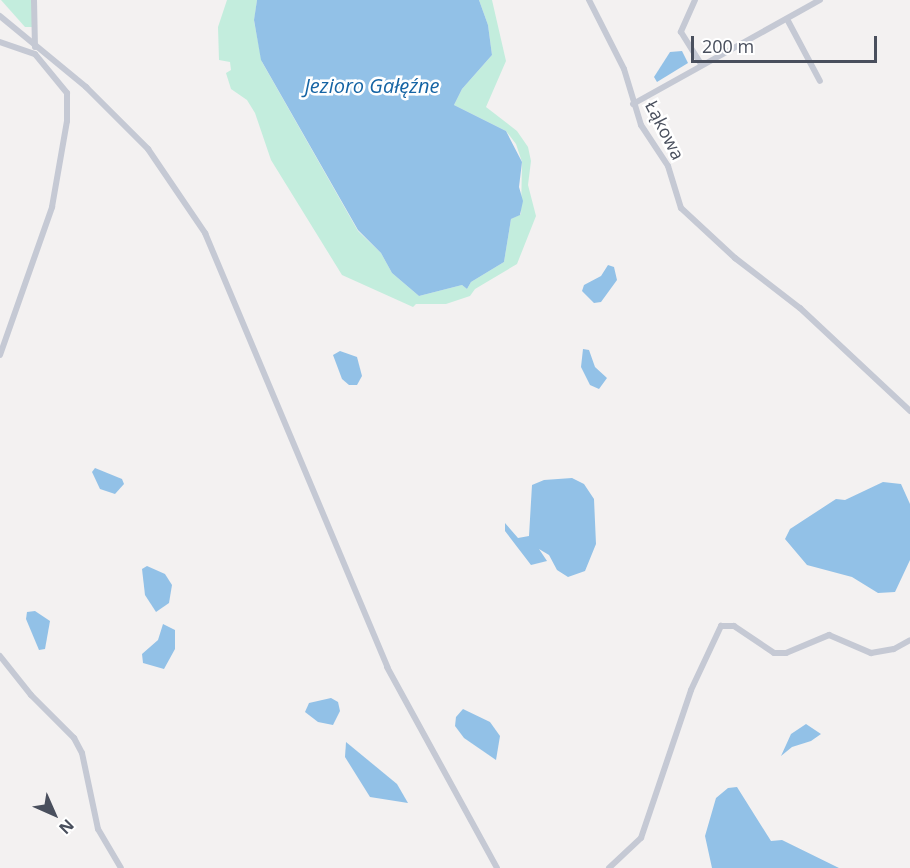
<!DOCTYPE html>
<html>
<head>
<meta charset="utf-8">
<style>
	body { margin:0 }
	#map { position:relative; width:910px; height:868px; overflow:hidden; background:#f3f1f1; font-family:"Open Sans",sans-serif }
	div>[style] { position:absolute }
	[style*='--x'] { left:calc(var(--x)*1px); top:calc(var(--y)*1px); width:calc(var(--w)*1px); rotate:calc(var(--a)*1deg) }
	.green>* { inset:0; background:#c3eddd }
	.water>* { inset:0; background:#92c1e7 }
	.minor>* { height:6px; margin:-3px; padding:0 3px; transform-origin:3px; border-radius:3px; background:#c5c9d4 }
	span { translate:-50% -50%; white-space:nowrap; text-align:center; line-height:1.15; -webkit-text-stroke:5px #fff; paint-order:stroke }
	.street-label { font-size:18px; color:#494f5d }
	.water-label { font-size:20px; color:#1564a4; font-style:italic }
	.north { position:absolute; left:24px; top:784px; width:60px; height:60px; -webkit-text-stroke:4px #fff; paint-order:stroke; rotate:135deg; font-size:16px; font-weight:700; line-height:24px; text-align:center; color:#494f5d }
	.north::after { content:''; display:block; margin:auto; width:21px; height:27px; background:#494f5d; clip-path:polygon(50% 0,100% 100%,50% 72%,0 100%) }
	.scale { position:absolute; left:691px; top:36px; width:186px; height:27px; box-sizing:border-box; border:3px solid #494f5d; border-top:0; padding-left:8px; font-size:18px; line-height:21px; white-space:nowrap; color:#494f5d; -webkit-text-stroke:4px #fff; paint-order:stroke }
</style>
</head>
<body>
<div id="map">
	<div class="green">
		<div style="clip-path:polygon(1px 0,34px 0,34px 27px,25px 27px)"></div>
		<div style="clip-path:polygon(227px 0,257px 0,254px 21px,262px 62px,358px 231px,381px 253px,392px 273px,419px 296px,462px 285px,467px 289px,471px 282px,504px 262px,511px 219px,521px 214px,522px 162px,516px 144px,506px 131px,454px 105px,462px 89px,492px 55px,488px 25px,479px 0,492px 0,506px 61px,486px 107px,517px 131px,528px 147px,531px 161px,528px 185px,536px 216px,517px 264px,475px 289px,470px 296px,446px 304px,416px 304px,413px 307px,342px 275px,271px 160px,255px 113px,247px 100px,231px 89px,226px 73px,231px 70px,230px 62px,219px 60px,218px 27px)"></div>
	</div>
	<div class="water">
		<div style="clip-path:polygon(257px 0,479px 0,488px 25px,492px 55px,462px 89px,454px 105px,506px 131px,522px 162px,519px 187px,523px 201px,520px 215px,511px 219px,504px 262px,471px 282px,467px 289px,462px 285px,419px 296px,392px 273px,381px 253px,358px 230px,261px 60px,254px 20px)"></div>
		<div style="clip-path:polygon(682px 51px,688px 63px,657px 82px,654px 77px,670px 52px)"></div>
		<div style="clip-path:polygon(608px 265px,614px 267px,617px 280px,601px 302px,594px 303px,582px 291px,584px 285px,601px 276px)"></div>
		<div style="clip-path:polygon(583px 349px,589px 350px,595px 367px,607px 378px,599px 389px,590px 385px,581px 367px)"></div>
		<div style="clip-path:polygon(340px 351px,357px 357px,362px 376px,357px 385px,349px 385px,342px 379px,333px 355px)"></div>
		<div style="clip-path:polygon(95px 468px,122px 479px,124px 484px,115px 494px,100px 489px,92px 472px)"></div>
		<div style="clip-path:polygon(572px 478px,584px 484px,594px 499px,596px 544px,585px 571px,568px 577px,557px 570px,549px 555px,539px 549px,547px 561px,531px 565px,505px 531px,505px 523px,518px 538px,529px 536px,532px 485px,544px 480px)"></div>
		<div style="clip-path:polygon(883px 482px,901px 484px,910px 504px,910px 560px,895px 592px,878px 593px,852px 577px,807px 565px,785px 539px,790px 529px,836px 499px,845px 500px)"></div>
		<div style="clip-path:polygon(147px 566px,165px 574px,172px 585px,169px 603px,156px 612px,145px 595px,142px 569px)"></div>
		<div style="clip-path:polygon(35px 611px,50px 621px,45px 649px,39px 650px,26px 619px,27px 612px)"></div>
		<div style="clip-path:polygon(163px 624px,175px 630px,175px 649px,164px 669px,143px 663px,142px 654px,158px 640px)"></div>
		<div style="clip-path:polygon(331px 698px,338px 702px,340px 711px,333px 725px,318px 722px,305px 712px,309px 703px)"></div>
		<div style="clip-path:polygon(463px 709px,490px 722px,500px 736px,496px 760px,464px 738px,455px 726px,456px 717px)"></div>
		<div style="clip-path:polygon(806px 724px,821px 734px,811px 741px,792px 747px,781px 756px,791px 734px)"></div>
		<div style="clip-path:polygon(346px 742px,397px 784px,408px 803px,370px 797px,345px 757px)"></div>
		<div style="clip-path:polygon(737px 787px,771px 841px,782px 840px,839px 868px,712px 868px,705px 836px,716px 798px,728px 788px)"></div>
	</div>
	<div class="minor">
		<div style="--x:34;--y:0;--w:47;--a:88.8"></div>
		<div style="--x:589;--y:0;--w:77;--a:63.1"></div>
		<div style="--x:624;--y:69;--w:59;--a:73.1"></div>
		<div style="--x:641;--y:125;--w:49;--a:56.6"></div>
		<div style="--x:668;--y:166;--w:44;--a:72.8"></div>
		<div style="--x:681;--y:208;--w:74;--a:42.8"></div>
		<div style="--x:735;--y:258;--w:82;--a:37.6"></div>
		<div style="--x:800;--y:308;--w:151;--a:43.1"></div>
		<div style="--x:695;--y:0;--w:35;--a:114"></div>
		<div style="--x:681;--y:32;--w:39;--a:58"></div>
		<div style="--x:0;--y:16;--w:112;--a:39.5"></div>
		<div style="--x:86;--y:87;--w:88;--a:45"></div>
		<div style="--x:148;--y:149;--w:102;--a:55.8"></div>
		<div style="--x:205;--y:233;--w:471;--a:67.2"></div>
		<div style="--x:387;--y:667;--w:229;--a:61.3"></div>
		<div style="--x:787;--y:19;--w:70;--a:62"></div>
		<div style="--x:0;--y:42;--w:37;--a:19"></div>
		<div style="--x:633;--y:104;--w:214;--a:-29.1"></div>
		<div style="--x:0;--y:355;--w:157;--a:-70.6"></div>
		<div style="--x:52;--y:207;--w:87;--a:-80.1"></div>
		<div style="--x:67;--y:121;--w:28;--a:-90"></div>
		<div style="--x:67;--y:93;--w:50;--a:-129.4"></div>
		<div style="--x:0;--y:656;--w:50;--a:51.5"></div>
		<div style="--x:31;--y:695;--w:61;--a:45"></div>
		<div style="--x:74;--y:738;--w:17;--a:62"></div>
		<div style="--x:82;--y:753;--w:78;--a:78.1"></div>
		<div style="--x:98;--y:829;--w:45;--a:59.5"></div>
		<div style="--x:609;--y:868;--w:44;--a:-43.2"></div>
		<div style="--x:641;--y:838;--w:156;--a:-71.3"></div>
		<div style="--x:691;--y:690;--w:71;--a:-64.9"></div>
		<div style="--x:721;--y:626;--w:13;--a:0"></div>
		<div style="--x:734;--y:626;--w:48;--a:34"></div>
		<div style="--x:774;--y:653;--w:12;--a:0"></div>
		<div style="--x:786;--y:653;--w:47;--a:-22.7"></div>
		<div style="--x:829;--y:635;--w:46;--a:23.2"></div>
		<div style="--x:871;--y:653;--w:23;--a:-10"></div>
		<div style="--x:894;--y:649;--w:18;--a:-29"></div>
	</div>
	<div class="street-label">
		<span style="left:665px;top:130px;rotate:63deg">Łąkowa</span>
	</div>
	<div class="water-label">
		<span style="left:372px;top:85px">Jezioro Gałęźne</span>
	</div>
	<div class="north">N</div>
	<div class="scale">200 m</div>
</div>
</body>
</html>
